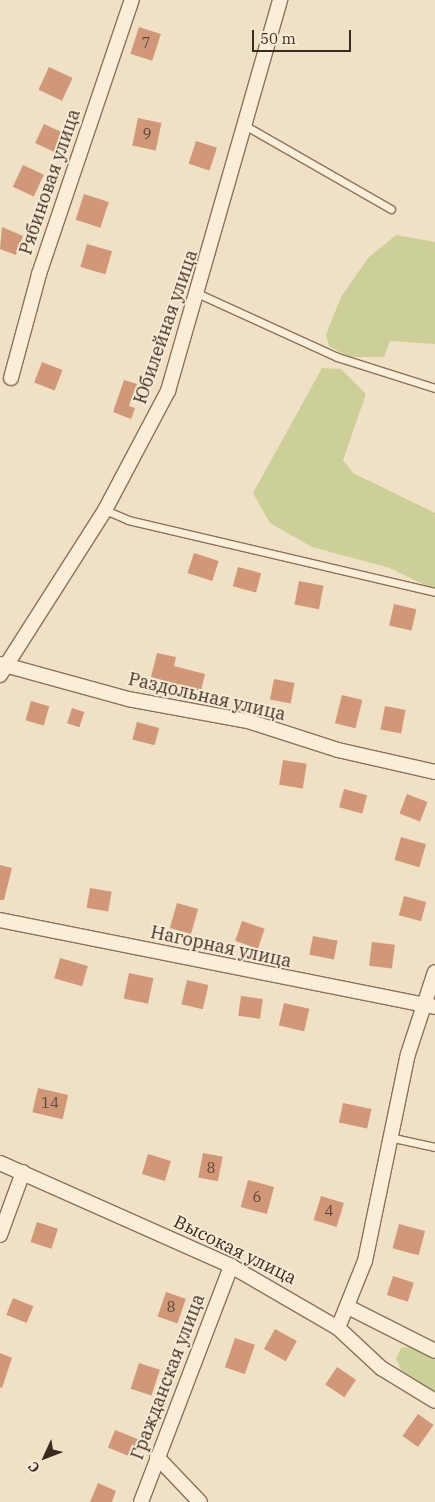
<!DOCTYPE html>
<html>
<head>
<meta charset="utf-8">
<style>
	body { margin:0 }
	#map { position:relative; width:435px; height:1502px; overflow:hidden; background:#f0e0c5; font-family:"IBM Plex Serif",serif }
	div>[style] { position:absolute }
	[style*='--x'] { left:calc(var(--x)*1px); top:calc(var(--y)*1px); width:calc(var(--w)*1px); rotate:calc(var(--a)*1deg) }
	.green>* { inset:0; background:#cccf98 }
	.building>* { inset:0; background:#d09879; transform-origin:0 0 }
	.roads { filter:drop-shadow(1px 0 #8c715a) drop-shadow(-1px 0 #8c715a) drop-shadow(0 1px #8c715a) drop-shadow(0 -1px #8c715a) }
	.lane>* { height:7px; margin:-3.5px; padding:0 3.5px; transform-origin:3.5px; border-radius:3.5px; background:#faeed8 }
	.street>* { height:14px; margin:-7px; padding:0 7px; transform-origin:7px; border-radius:7px; background:#faeed8 }
	span { translate:-50% -50%; white-space:nowrap; text-align:center; line-height:1.15; -webkit-text-stroke:4px #f7ebd5; paint-order:stroke }
	.number-label { font-size:15px; color:#604635 }
	.number-label span { -webkit-text-stroke-width:0 }
	.street-label { font-size:18px; color:#3b2b1e }
	.north { position:absolute; left:20px; top:1432px; width:50px; height:50px; -webkit-text-stroke:4px #f7ebd5; paint-order:stroke; rotate:227deg; font-size:14px; font-weight:700; line-height:20px; text-align:center; color:#3b2b1e }
	.north::after { content:''; display:block; margin:auto; width:18px; height:22px; background:#3b2b1e; clip-path:polygon(50% 0,100% 100%,50% 72%,0 100%) }
	.scale { position:absolute; left:252px; top:30px; width:99px; height:22px; box-sizing:border-box; border:2px solid #3b2b1e; border-top:0; padding-left:6px; font-size:15px; line-height:18px; white-space:nowrap; color:#3b2b1e; -webkit-text-stroke:4px #f7ebd5; paint-order:stroke }
</style>
</head>
<body>
<div id="map">
	<div class="green">
		<div style="clip-path:polygon(396px 235px,435px 242px,435px 344px,390px 341px,384px 357px,349px 357px,329px 346px,326px 335px,341px 297px,368px 258px)"></div>
		<div style="clip-path:polygon(322px 368px,341px 369px,366px 394px,343px 460px,353px 473px,435px 513px,435px 590px,390px 568px,312px 547px,270px 523px,253px 493px)"></div>
		<div style="clip-path:polygon(425px 1345px,435px 1351px,435px 1392px,401px 1370px,396px 1359px,401px 1348px)"></div>
	</div>
	<div class="building">
		<div style="left:139px;top:27px;width:23px;height:28px;rotate:18deg"></div>
		<div style="left:49px;top:67px;width:26px;height:25px;rotate:25deg"></div>
		<div style="left:138px;top:118px;width:24px;height:28px;rotate:12deg"></div>
		<div style="left:44px;top:124px;width:21px;height:21px;rotate:25deg"></div>
		<div style="left:196px;top:141px;width:22px;height:24px;rotate:18deg"></div>
		<div style="left:23px;top:165px;width:23px;height:24px;rotate:25deg"></div>
		<div style="left:84px;top:194px;width:26px;height:27px;rotate:18deg"></div>
		<div style="clip-path:polygon(2px 227px,23px 236px,16px 255px,0 249px)"></div>
		<div style="left:87px;top:244px;width:26px;height:24px;rotate:16deg"></div>
		<div style="left:42px;top:362px;width:22px;height:22px;rotate:21deg"></div>
		<div style="clip-path:polygon(124px 380px,137px 384px,129px 406px,135px 408px,131px 419px,113px 412px)"></div>
		<div style="left:194px;top:553px;width:26px;height:21px;rotate:18deg"></div>
		<div style="left:238px;top:567px;width:24px;height:20px;rotate:15deg"></div>
		<div style="left:299px;top:581px;width:25px;height:24px;rotate:11deg"></div>
		<div style="left:394px;top:604px;width:23px;height:22px;rotate:13deg"></div>
		<div style="clip-path:polygon(157px 653px,176px 657px,174px 666px,205px 674px,201px 691px,151px 677px)"></div>
		<div style="left:274px;top:679px;width:21px;height:21px;rotate:11deg"></div>
		<div style="left:342px;top:695px;width:21px;height:29px;rotate:14deg"></div>
		<div style="left:31px;top:701px;width:19px;height:20px;rotate:16deg"></div>
		<div style="left:385px;top:706px;width:21px;height:24px;rotate:11deg"></div>
		<div style="left:72px;top:708px;width:13px;height:16px;rotate:18deg"></div>
		<div style="left:137px;top:722px;width:23px;height:18px;rotate:15deg"></div>
		<div style="left:283px;top:760px;width:24px;height:25px;rotate:9deg"></div>
		<div style="left:344px;top:789px;width:24px;height:19px;rotate:15deg"></div>
		<div style="left:407px;top:794px;width:22px;height:21px;rotate:21deg"></div>
		<div style="left:401px;top:837px;width:26px;height:24px;rotate:16deg"></div>
		<div style="clip-path:polygon(0 865px,12px 868px,4px 900px,0 900px)"></div>
		<div style="left:90px;top:888px;width:22px;height:20px;rotate:10deg"></div>
		<div style="left:404px;top:896px;width:23px;height:20px;rotate:15deg"></div>
		<div style="left:177px;top:903px;width:22px;height:26px;rotate:16deg"></div>
		<div style="left:242px;top:921px;width:24px;height:21px;rotate:19deg"></div>
		<div style="left:313px;top:936px;width:25px;height:19px;rotate:11deg"></div>
		<div style="left:372px;top:942px;width:23px;height:24px;rotate:7deg"></div>
		<div style="left:60px;top:958px;width:29px;height:21px;rotate:16deg"></div>
		<div style="left:129px;top:973px;width:25px;height:26px;rotate:12deg"></div>
		<div style="left:187px;top:980px;width:22px;height:25px;rotate:13deg"></div>
		<div style="left:241px;top:996px;width:22px;height:20px;rotate:8deg"></div>
		<div style="left:284px;top:1003px;width:26px;height:23px;rotate:13deg"></div>
		<div style="left:38px;top:1088px;width:31px;height:25px;rotate:13deg"></div>
		<div style="left:343px;top:1103px;width:29px;height:20px;rotate:12deg"></div>
		<div style="left:203px;top:1153px;width:20px;height:25px;rotate:11deg"></div>
		<div style="left:148px;top:1154px;width:24px;height:21px;rotate:17deg"></div>
		<div style="left:248px;top:1180px;width:27px;height:28px;rotate:15deg"></div>
		<div style="left:321px;top:1196px;width:24px;height:25px;rotate:17deg"></div>
		<div style="left:37px;top:1222px;width:22px;height:21px;rotate:18deg"></div>
		<div style="left:399px;top:1224px;width:27px;height:25px;rotate:15deg"></div>
		<div style="left:393px;top:1276px;width:22px;height:20px;rotate:18deg"></div>
		<div style="left:166px;top:1292px;width:21px;height:26px;rotate:19deg"></div>
		<div style="left:13px;top:1298px;width:22px;height:18px;rotate:22deg"></div>
		<div style="left:275px;top:1329px;width:25px;height:23px;rotate:29deg"></div>
		<div style="left:235px;top:1338px;width:21px;height:31px;rotate:19deg"></div>
		<div style="clip-path:polygon(0 1353px,12px 1358px,2px 1388px,0 1387px)"></div>
		<div style="left:139px;top:1363px;width:22px;height:27px;rotate:18deg"></div>
		<div style="left:337px;top:1367px;width:23px;height:21px;rotate:34deg"></div>
		<div style="left:418px;top:1414px;width:19px;height:27px;rotate:35deg"></div>
		<div style="left:115px;top:1430px;width:27px;height:19px;rotate:22deg"></div>
		<div style="clip-path:polygon(98px 1483px,116px 1491px,112px 1502px,90px 1502px)"></div>
	</div>
	<div class="roads">
		<div class="lane">
			<div style="--x:246;--y:126;--w:167;--a:29.8"></div>
			<div style="--x:199;--y:294;--w:152;--a:24.5"></div>
			<div style="--x:337;--y:357;--w:103;--a:17.6"></div>
			<div style="--x:105;--y:510;--w:25;--a:23"></div>
			<div style="--x:128;--y:520;--w:315;--a:13.2"></div>
			<div style="--x:389;--y:1137;--w:47;--a:12.3"></div>
		</div>
		<div class="street">
			<div style="--x:11;--y:378;--w:108;--a:-74.9"></div>
			<div style="--x:39;--y:274;--w:289;--a:-71.3"></div>
			<div style="--x:1;--y:664;--w:132;--a:15.4"></div>
			<div style="--x:128;--y:699;--w:122;--a:10.4"></div>
			<div style="--x:248;--y:721;--w:95;--a:17.9"></div>
			<div style="--x:338;--y:750;--w:99;--a:12.8"></div>
			<div style="--x:0;--y:675;--w:196;--a:-57.5"></div>
			<div style="--x:105;--y:510;--w:135;--a:-62.1"></div>
			<div style="--x:168;--y:391;--w:407;--a:-74"></div>
			<div style="--x:0;--y:920;--w:444;--a:11.3"></div>
			<div style="--x:0;--y:1163;--w:253;--a:24"></div>
			<div style="--x:231;--y:1266;--w:124;--a:30.1"></div>
			<div style="--x:338;--y:1328;--w:59;--a:42.9"></div>
			<div style="--x:381;--y:1368;--w:63;--a:31.4"></div>
			<div style="--x:0;--y:1235;--w:67;--a:-69.9"></div>
			<div style="--x:348;--y:1307;--w:97;--a:26.8"></div>
			<div style="--x:338;--y:1328;--w:72;--a:-68.1"></div>
			<div style="--x:365;--y:1261;--w:211;--a:-78.3"></div>
			<div style="--x:408;--y:1054;--w:86;--a:-71.8"></div>
			<div style="--x:157;--y:1457;--w:62;--a:46.3"></div>
			<div style="--x:141;--y:1502;--w:253;--a:-69.1"></div>
		</div>
	</div>
	<div class="number-label">
		<span style="left:146px;top:43px">7</span>
		<span style="left:147px;top:134px">9</span>
		<span style="left:50px;top:1103px">14</span>
		<span style="left:211px;top:1168px">8</span>
		<span style="left:257px;top:1197px">6</span>
		<span style="left:329px;top:1211px">4</span>
		<span style="left:171px;top:1307px">8</span>
	</div>
	<div class="street-label">
		<span style="left:50px;top:182px;rotate:-71deg">Рябиновая улица</span>
		<span style="left:166px;top:327px;rotate:-71deg">Юбилейная улица</span>
		<span style="left:207px;top:697px;rotate:13deg">Раздольная улица</span>
		<span style="left:221px;top:947px;rotate:12deg">Нагорная улица</span>
		<span style="left:235px;top:1250px;rotate:26deg">Высокая улица</span>
		<span style="left:168px;top:1377px;rotate:-69deg">Гражданская улица</span>
	</div>
	<div class="north">С</div>
	<div class="scale">50 m</div>
</div>
</body>
</html>
